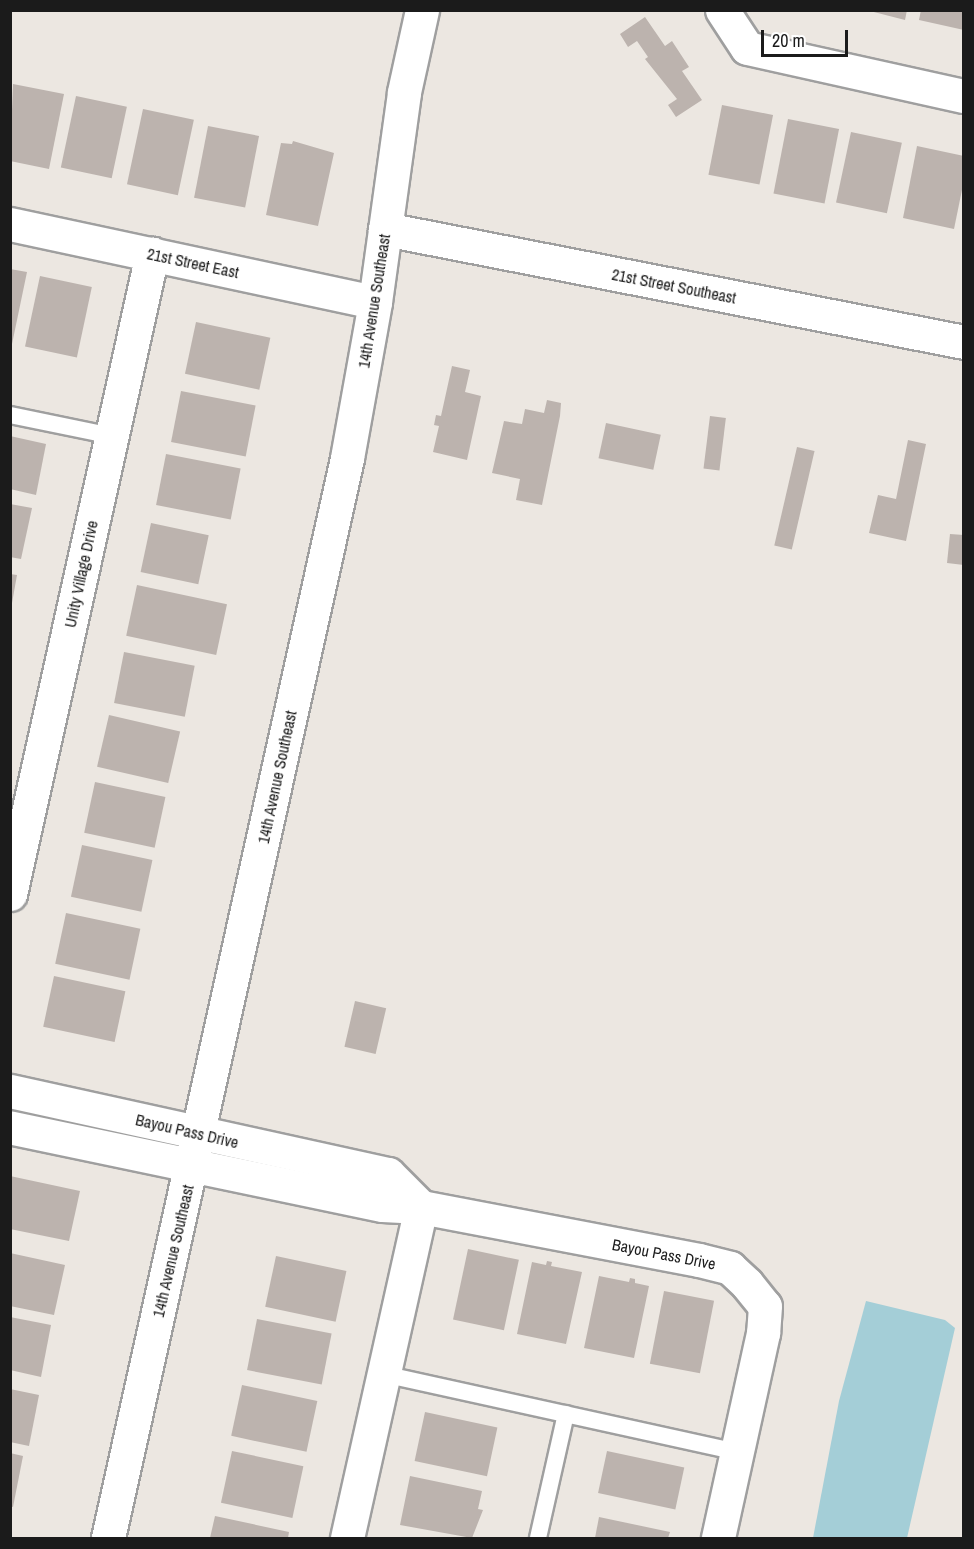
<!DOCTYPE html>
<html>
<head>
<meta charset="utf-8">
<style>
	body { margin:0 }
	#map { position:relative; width:974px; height:1549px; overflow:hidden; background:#ece7e1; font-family:"Archivo Narrow",sans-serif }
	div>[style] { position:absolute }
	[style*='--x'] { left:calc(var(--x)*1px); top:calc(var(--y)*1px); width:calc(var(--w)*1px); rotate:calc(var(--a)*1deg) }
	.water>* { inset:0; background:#a4ced7 }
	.building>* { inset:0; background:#bcb3ae; transform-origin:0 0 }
	.roads { filter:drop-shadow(2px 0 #9f9f9f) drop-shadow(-2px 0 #9f9f9f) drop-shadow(0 2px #9f9f9f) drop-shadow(0 -2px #9f9f9f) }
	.service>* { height:16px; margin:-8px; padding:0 8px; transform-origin:8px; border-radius:8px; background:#fff }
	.minor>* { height:33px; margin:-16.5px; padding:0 16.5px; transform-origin:16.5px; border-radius:16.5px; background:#fff }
	.tertiary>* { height:33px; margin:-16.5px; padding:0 16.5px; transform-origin:16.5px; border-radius:16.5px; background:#fff }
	span { translate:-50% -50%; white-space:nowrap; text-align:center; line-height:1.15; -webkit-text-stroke:4.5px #fff; paint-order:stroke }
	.street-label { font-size:16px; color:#1b1b1b }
	.frame { position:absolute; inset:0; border:12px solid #1b1b1b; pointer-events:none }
	.scale { position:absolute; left:761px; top:30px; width:87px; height:27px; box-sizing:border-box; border:3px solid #1b1b1b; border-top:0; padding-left:8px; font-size:18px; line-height:21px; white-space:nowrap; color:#1b1b1b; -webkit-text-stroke:4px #fff; paint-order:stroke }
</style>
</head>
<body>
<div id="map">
	<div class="water">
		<div style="clip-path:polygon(866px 1301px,945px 1320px,955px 1328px,907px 1538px,813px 1538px,839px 1401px)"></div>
	</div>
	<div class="building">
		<div style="clip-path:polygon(866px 10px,907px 10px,905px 20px)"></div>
		<div style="clip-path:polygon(921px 10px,964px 10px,964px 30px,919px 20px)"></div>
		<div style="clip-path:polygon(645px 17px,665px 46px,672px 41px,689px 67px,682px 71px,702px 100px,676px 117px,668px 105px,677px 99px,645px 59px,648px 57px,637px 41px,628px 47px,620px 34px)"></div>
		<div style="clip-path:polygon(13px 84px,64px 94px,49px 169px,10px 161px)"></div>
		<div style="left:76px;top:96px;width:52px;height:73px;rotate:12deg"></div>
		<div style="left:722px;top:105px;width:52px;height:71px;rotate:11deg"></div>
		<div style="left:143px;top:109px;width:52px;height:77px;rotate:12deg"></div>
		<div style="left:788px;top:119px;width:52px;height:76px;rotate:11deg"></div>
		<div style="left:208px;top:126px;width:52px;height:73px;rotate:11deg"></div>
		<div style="left:851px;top:132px;width:52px;height:72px;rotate:12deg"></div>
		<div style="clip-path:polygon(293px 141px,334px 153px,318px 226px,266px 215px,281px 143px,292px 144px)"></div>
		<div style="clip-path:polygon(917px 146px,964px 156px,964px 180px,954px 229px,903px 218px)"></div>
		<div style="clip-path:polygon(10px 269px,27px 272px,12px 344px,10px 343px)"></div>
		<div style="left:40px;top:276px;width:53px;height:72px;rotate:12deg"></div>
		<div style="left:196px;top:322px;width:76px;height:53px;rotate:12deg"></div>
		<div style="clip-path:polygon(452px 366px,470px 370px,465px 392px,481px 396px,467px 460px,433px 452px,439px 426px,434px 425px,436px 415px,441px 416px)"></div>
		<div style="left:181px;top:391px;width:76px;height:52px;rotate:11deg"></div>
		<div style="clip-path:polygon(547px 400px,561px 403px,560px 416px,542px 505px,516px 500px,520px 479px,492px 473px,504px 421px,522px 424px,525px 409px,544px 413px)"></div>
		<div style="left:710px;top:416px;width:16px;height:53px;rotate:7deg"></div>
		<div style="left:606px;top:423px;width:56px;height:36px;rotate:12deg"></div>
		<div style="clip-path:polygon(10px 436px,46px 444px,36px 495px,10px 489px)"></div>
		<div style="clip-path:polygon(908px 440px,926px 444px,906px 541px,869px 533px,878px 495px,896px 499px)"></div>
		<div style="left:797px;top:447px;width:18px;height:101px;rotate:13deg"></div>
		<div style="left:166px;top:454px;width:76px;height:52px;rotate:11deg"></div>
		<div style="clip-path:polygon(10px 504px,32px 508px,21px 559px,10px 557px)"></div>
		<div style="left:151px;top:523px;width:59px;height:50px;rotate:12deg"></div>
		<div style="clip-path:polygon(950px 534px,964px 535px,964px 565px,947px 563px)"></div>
		<div style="clip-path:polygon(10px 574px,17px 575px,12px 603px,10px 603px)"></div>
		<div style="left:137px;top:585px;width:92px;height:52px;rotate:12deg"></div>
		<div style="left:124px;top:652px;width:72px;height:52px;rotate:11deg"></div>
		<div style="left:109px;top:715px;width:73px;height:53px;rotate:13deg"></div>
		<div style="left:95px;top:782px;width:72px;height:52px;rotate:12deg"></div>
		<div style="left:82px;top:845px;width:72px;height:53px;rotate:12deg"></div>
		<div style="left:66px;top:913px;width:76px;height:52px;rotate:12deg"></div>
		<div style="left:54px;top:976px;width:73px;height:52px;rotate:12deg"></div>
		<div style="left:355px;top:1001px;width:32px;height:47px;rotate:13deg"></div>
		<div style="clip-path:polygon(10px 1176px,80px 1191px,69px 1241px,10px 1229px)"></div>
		<div style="left:468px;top:1249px;width:52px;height:72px;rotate:12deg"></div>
		<div style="clip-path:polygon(10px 1253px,65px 1265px,54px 1315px,10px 1306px)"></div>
		<div style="left:276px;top:1256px;width:72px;height:52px;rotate:12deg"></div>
		<div style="clip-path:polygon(547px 1261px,552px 1262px,551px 1266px,582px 1272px,566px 1344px,517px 1334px,532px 1262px,546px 1265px)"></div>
		<div style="clip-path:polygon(599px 1276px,629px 1282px,630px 1278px,635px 1279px,635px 1283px,649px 1286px,634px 1358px,584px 1348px)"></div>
		<div style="left:664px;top:1291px;width:51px;height:74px;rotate:11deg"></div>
		<div style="clip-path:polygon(10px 1317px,51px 1325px,41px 1377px,10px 1370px)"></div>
		<div style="left:257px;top:1319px;width:76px;height:52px;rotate:11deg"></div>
		<div style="left:242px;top:1385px;width:77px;height:52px;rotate:12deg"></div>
		<div style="clip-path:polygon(10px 1389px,39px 1395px,29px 1446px,10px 1442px)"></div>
		<div style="left:425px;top:1412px;width:74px;height:50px;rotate:12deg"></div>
		<div style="left:232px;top:1451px;width:73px;height:53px;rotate:12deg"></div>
		<div style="left:607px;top:1451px;width:79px;height:43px;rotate:12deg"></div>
		<div style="clip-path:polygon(10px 1453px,23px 1456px,13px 1507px,10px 1506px)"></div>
		<div style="clip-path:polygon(410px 1476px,482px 1491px,478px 1509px,483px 1510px,472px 1538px,400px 1525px)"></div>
		<div style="clip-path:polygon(215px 1516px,289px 1532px,288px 1538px,210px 1538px)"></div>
		<div style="clip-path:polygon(599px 1517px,670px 1532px,668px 1538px,595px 1538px)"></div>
	</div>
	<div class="roads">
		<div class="service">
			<div style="--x:10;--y:415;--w:104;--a:11.6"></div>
			<div style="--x:383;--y:1374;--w:362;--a:12.4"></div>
			<div style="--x:538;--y:1538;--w:127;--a:-77.3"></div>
		</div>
		<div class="minor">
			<div style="--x:722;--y:10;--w:45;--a:56.7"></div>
			<div style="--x:747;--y:48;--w:222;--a:12.5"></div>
			<div style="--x:10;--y:224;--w:373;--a:12.1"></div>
			<div style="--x:10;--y:894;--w:656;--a:-77.49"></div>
			<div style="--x:10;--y:1091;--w:387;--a:12.4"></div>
			<div style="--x:388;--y:1174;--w:47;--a:45"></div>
			<div style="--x:421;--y:1207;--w:39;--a:-177"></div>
			<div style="--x:382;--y:1205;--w:380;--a:-168.2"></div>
			<div style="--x:347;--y:1538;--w:339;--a:-77.4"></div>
			<div style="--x:421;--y:1207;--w:283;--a:10.8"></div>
			<div style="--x:699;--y:1260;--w:32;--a:14"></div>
			<div style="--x:730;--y:1268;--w:23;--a:43"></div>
			<div style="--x:747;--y:1284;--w:28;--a:51"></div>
			<div style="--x:765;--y:1306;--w:27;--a:94"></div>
			<div style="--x:763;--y:1333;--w:210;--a:102.4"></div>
		</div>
		<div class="tertiary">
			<div style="--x:385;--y:229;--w:590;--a:11.04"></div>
			<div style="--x:108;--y:1538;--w:1106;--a:-77.52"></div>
			<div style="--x:347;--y:458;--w:158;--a:-79.8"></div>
			<div style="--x:375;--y:302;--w:212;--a:-82.1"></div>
			<div style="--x:404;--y:92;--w:84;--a:-77.6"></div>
		</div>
	</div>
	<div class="street-label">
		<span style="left:193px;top:263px;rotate:12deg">21st Street East</span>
		<span style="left:674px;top:286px;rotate:11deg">21st Street Southeast</span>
		<span style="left:374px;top:301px;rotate:-81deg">14th Avenue Southeast</span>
		<span style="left:81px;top:574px;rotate:-78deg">Unity Village Drive</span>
		<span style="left:277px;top:777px;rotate:-78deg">14th Avenue Southeast</span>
		<span style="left:187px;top:1131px;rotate:13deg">Bayou Pass Drive</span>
		<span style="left:173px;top:1251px;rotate:-77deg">14th Avenue Southeast</span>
		<span style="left:664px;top:1254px;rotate:11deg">Bayou Pass Drive</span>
	</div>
	<div class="frame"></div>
	<div class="scale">20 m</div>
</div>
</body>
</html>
